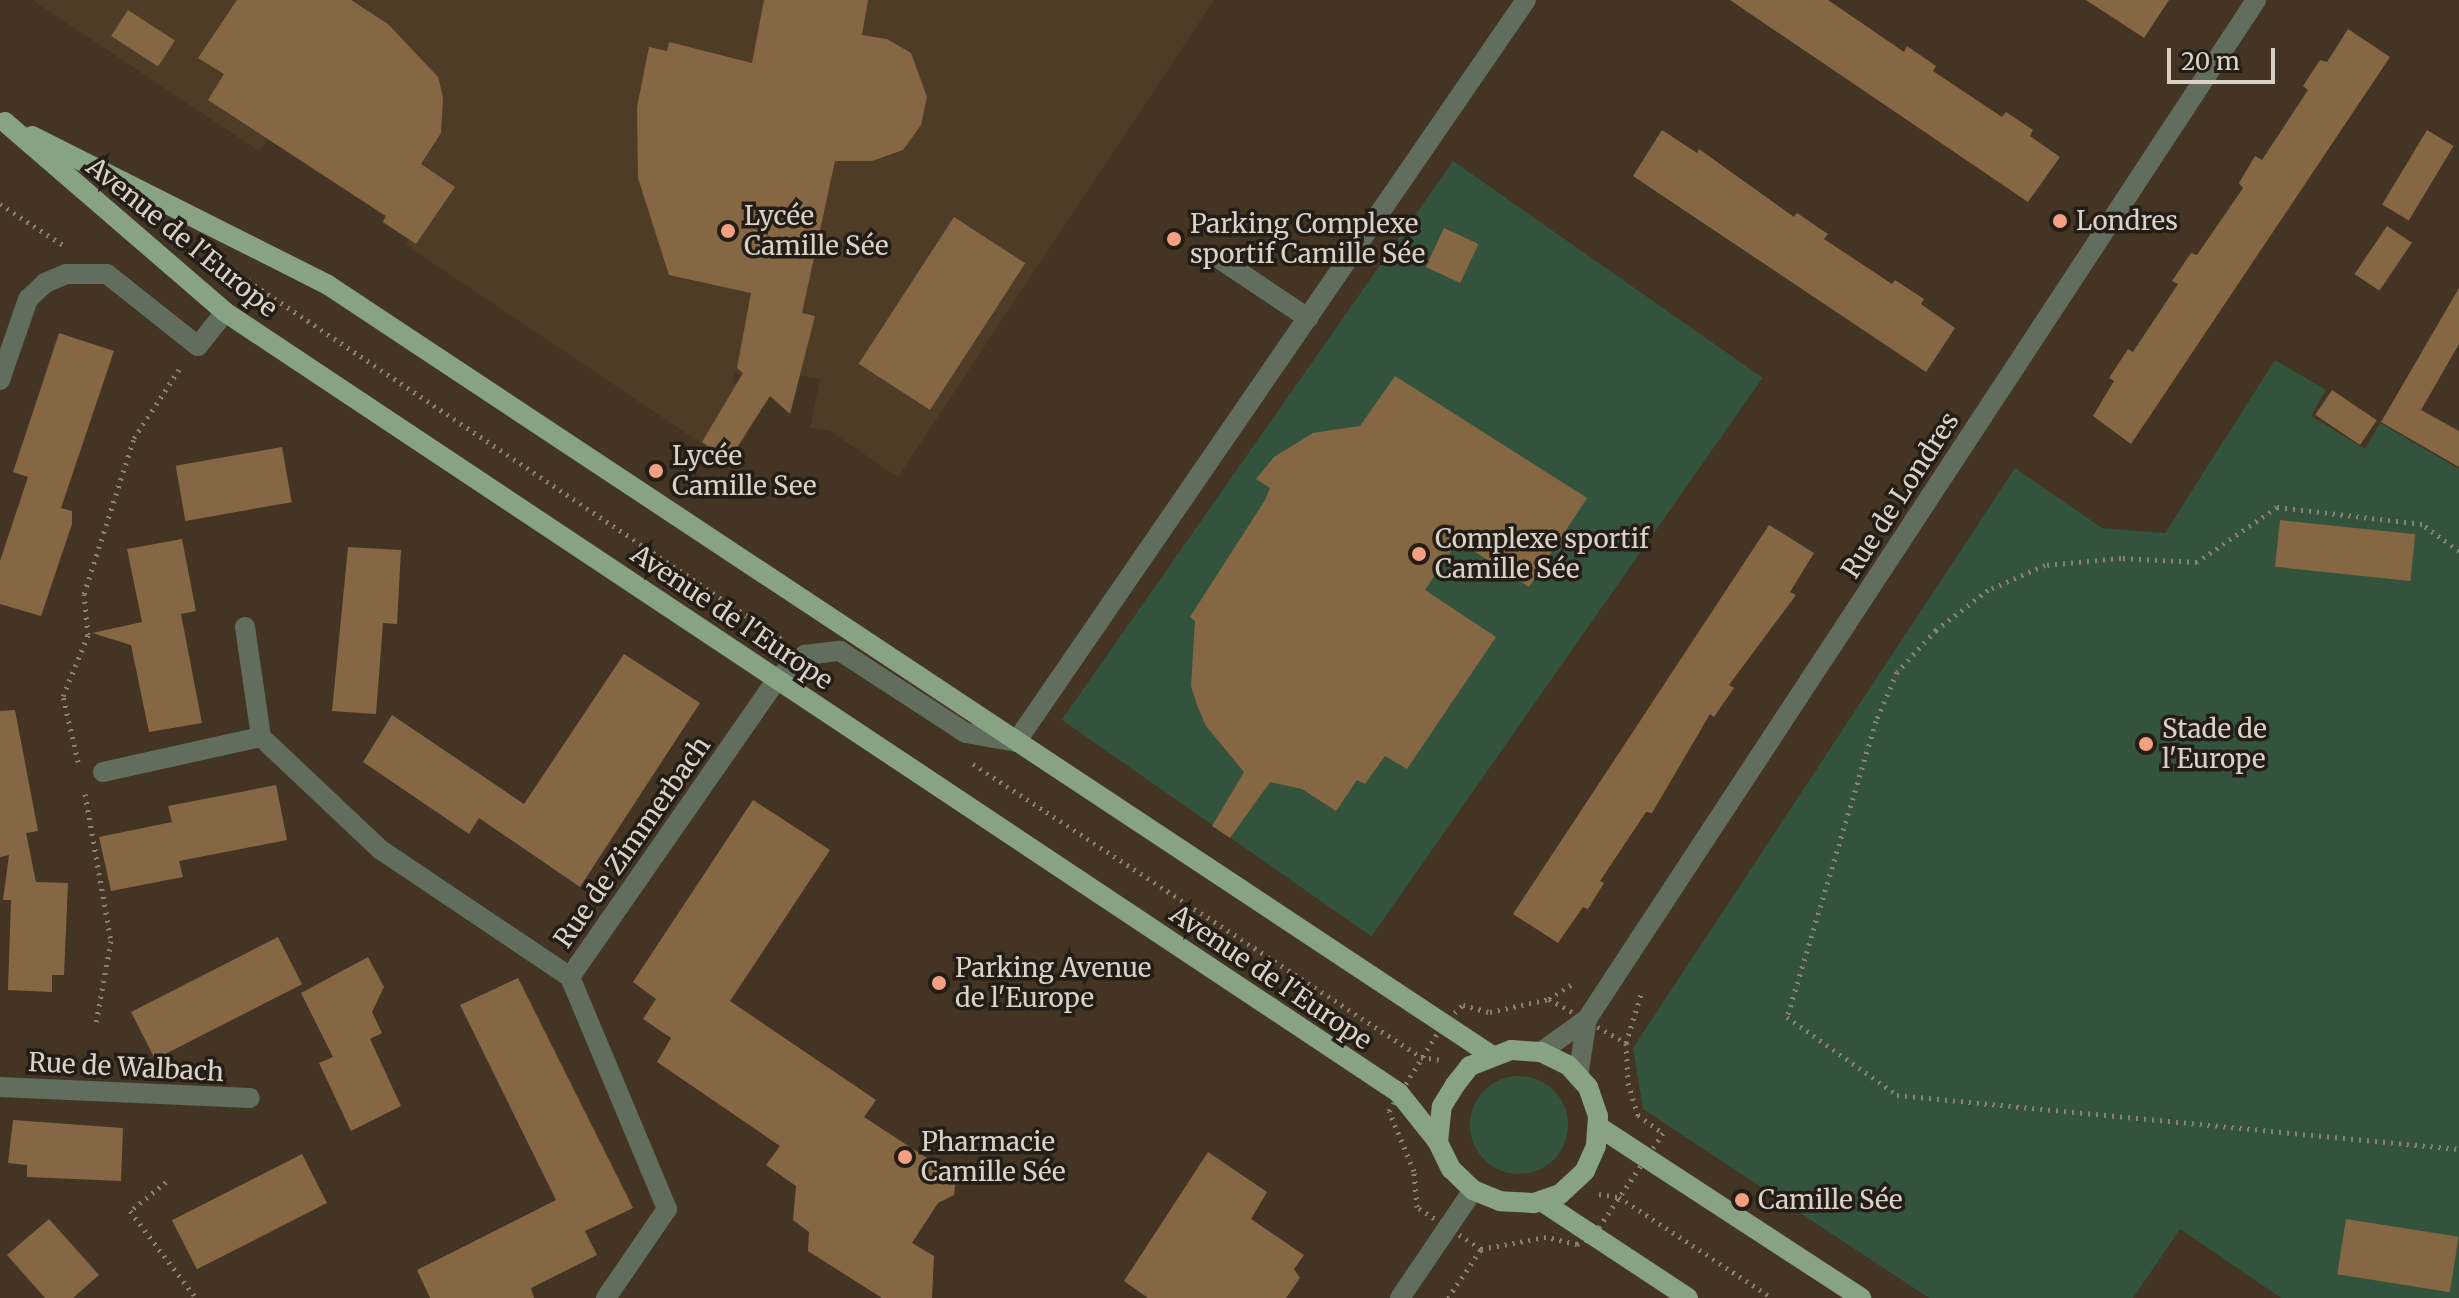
<!DOCTYPE html>
<html>
<head>
<meta charset="utf-8">
<style>
	body { margin:0 }
	#map { position:relative; width:2459px; height:1298px; overflow:hidden; background:#433424; font-family:Merriweather,serif }
	div>[style] { position:absolute }
	[style*='--x'] { left:calc(var(--x)*1px); top:calc(var(--y)*1px); width:calc(var(--w)*1px); rotate:calc(var(--a)*1deg) }
	.built>* { inset:0; background:#4f3c26 }
	.green>* { inset:0; background:#33533d; transform-origin:0 0 }
	.round { border-radius:50% }
	.building>* { inset:0; background:#866744; transform-origin:0 0 }
	.path>* { height:5px; margin-top:-2.5px; transform-origin:0; background:repeating-linear-gradient(90deg,#8d8174 0 2px,transparent 0 8px) }
	.minor>* { height:20px; margin:-10px; padding:0 10px; transform-origin:10px; border-radius:10px; background:#616e5e }
	.major>* { height:20px; margin:-10px; padding:0 10px; transform-origin:10px; border-radius:10px; background:#88a383 }
	.dots>* { width:22px; height:22px; translate:-50% -50%; box-sizing:border-box; border:4px solid #241d16; border-radius:50% }
	span { translate:-50% -50%; white-space:nowrap; text-align:center; line-height:1.15; -webkit-text-stroke:7px #241d16; paint-order:stroke }
	.poi-label { font-size:26px; color:#dad1c7 }
	.left { translate:0 -50%; text-align:left }
	.street-label { font-size:26px; color:#dad1c7 }
	.scale { position:absolute; left:2167px; top:48px; width:108px; height:36px; box-sizing:border-box; border:4px solid #dad1c7; border-top:0; padding-left:10px; font-size:24px; line-height:28px; white-space:nowrap; color:#dad1c7; -webkit-text-stroke:6px #241d16; paint-order:stroke }
</style>
</head>
<body>
<div id="map">
	<div class="built">
		<div style="clip-path:polygon(32px 0,1214px 0,898px 477px,830px 431px,810px 428px,820px 379px,790px 373px,772px 376px,769px 398px,735px 371px,733px 381px,738px 386px,719px 415px,747px 435px,729px 462px,406px 245px,408px 239px,382px 223px,384px 216px,267px 139px,260px 152px)"></div>
	</div>
	<div class="green">
		<div style="left:1453px;top:161px;width:378px;height:682px;rotate:35deg"></div>
		<div style="clip-path:polygon(2275px 360px,2326px 390px,2311px 416px,2365px 449px,2380px 423px,2459px 469px,2459px 1298px,2281px 1298px,2180px 1229px,2133px 1298px,1929px 1298px,1643px 1109px,1633px 1048px,2015px 468px,2102px 528px,2165px 533px)"></div>
		<div class="round" style="left:1470px;top:1076px;width:98px;height:98px"></div>
	</div>
	<div class="building">
		<div style="clip-path:polygon(237px 0,351px 0,388px 24px,438px 77px,443px 97px,441px 133px,421px 164px,455px 187px,416px 244px,383px 222px,386px 216px,208px 100px,224px 74px,198px 58px)"></div>
		<div style="clip-path:polygon(764px 0,868px 0,862px 35px,887px 39px,911px 53px,927px 97px,921px 125px,903px 150px,872px 161px,835px 161px,802px 313px,815px 316px,790px 414px,770px 396px,729px 460px,702px 442px,743px 373px,737px 368px,751px 293px,669px 275px,638px 178px,637px 107px,649px 47px,667px 51px,669px 42px,752px 63px)"></div>
		<div style="clip-path:polygon(1730px 0,1828px 0,1904px 52px,1907px 46px,1936px 66px,1933px 71px,2002px 117px,2006px 112px,2033px 130px,2030px 136px,2060px 157px,2028px 202px)"></div>
		<div style="clip-path:polygon(2086px 0,2169px 0,2144px 38px)"></div>
		<div style="left:128px;top:10px;width:56px;height:31px;rotate:33deg"></div>
		<div style="clip-path:polygon(2348px 29px,2390px 57px,2131px 444px,2093px 416px,2114px 381px,2109px 378px,2128px 349px,2133px 352px,2178px 284px,2172px 281px,2191px 253px,2197px 255px,2243px 188px,2239px 183px,2255px 156px,2262px 160px,2308px 90px,2303px 86px,2320px 60px,2327px 62px)"></div>
		<div style="clip-path:polygon(1662px 130px,1697px 153px,1699px 149px,1794px 217px,1797px 213px,1828px 234px,1824px 239px,1892px 284px,1895px 280px,1924px 299px,1921px 304px,1955px 328px,1926px 372px,1633px 176px)"></div>
		<div style="left:2427px;top:130px;width:31px;height:87px;rotate:31deg"></div>
		<div style="left:954px;top:217px;width:85px;height:175px;rotate:33deg"></div>
		<div style="left:2387px;top:226px;width:30px;height:58px;rotate:34deg"></div>
		<div style="left:1444px;top:228px;width:38px;height:43px;rotate:25deg"></div>
		<div style="clip-path:polygon(2459px 288px,2459px 344px,2421px 410px,2459px 431px,2459px 467px,2381px 422px)"></div>
		<div style="clip-path:polygon(59px 333px,114px 351px,61px 508px,72px 511px,72px 524px,41px 616px,0 604px,0 561px,28px 477px,13px 472px)"></div>
		<div style="clip-path:polygon(1395px 376px,1587px 498px,1529px 587px,1458px 541px,1425px 590px,1496px 637px,1407px 769px,1385px 756px,1365px 784px,1357px 780px,1336px 811px,1302px 789px,1270px 782px,1230px 838px,1212px 826px,1244px 772px,1206px 726px,1197px 705px,1191px 686px,1195px 621px,1190px 617px,1265px 500px,1270px 488px,1256px 479px,1274px 457px,1313px 433px,1360px 426px)"></div>
		<div style="left:2332px;top:390px;width:54px;height:30px;rotate:34deg"></div>
		<div style="left:282px;top:447px;width:56px;height:108px;rotate:80deg"></div>
		<div style="left:2280px;top:520px;width:136px;height:47px;rotate:6deg"></div>
		<div style="clip-path:polygon(1769px 525px,1814px 553px,1790px 592px,1796px 595px,1729px 685px,1734px 688px,1714px 717px,1710px 714px,1652px 813px,1646px 812px,1600px 881px,1604px 883px,1588px 909px,1583px 907px,1558px 943px,1513px 914px)"></div>
		<div style="clip-path:polygon(182px 539px,196px 611px,181px 614px,202px 723px,149px 732px,131px 645px,92px 633px,142px 622px,127px 549px)"></div>
		<div style="clip-path:polygon(348px 547px,401px 550px,397px 624px,383px 623px,376px 714px,332px 711px)"></div>
		<div style="clip-path:polygon(624px 654px,700px 703px,580px 887px,479px 818px,469px 834px,363px 762px,392px 715px,524px 804px)"></div>
		<div style="clip-path:polygon(15px 710px,38px 831px,26px 833px,36px 882px,68px 883px,64px 975px,52px 975px,52px 992px,8px 990px,11px 900px,3px 900px,9px 855px,0 857px,0 711px)"></div>
		<div style="clip-path:polygon(276px 785px,287px 840px,179px 861px,183px 877px,111px 891px,99px 837px,172px 822px,168px 806px)"></div>
		<div style="clip-path:polygon(753px 800px,830px 850px,730px 1001px,876px 1100px,864px 1117px,956px 1177px,954px 1195px,938px 1203px,912px 1243px,934px 1256px,932px 1298px,882px 1298px,808px 1251px,809px 1232px,793px 1220px,796px 1186px,766px 1165px,780px 1146px,657px 1062px,671px 1038px,643px 1019px,656px 999px,633px 982px)"></div>
		<div style="left:278px;top:937px;width:53px;height:165px;rotate:63deg"></div>
		<div style="clip-path:polygon(368px 957px,384px 987px,372px 1012px,382px 1033px,370px 1039px,401px 1106px,351px 1131px,319px 1063px,333px 1057px,301px 993px)"></div>
		<div style="clip-path:polygon(518px 978px,633px 1208px,585px 1231px,597px 1255px,531px 1288px,534px 1298px,430px 1298px,417px 1270px,556px 1200px,460px 1005px)"></div>
		<div style="clip-path:polygon(13px 1120px,123px 1128px,121px 1181px,27px 1177px,27px 1165px,8px 1163px)"></div>
		<div style="clip-path:polygon(1208px 1152px,1267px 1192px,1251px 1219px,1304px 1255px,1294px 1269px,1300px 1278px,1286px 1298px,1148px 1298px,1124px 1281px)"></div>
		<div style="left:302px;top:1154px;width:55px;height:146px;rotate:63deg"></div>
		<div style="clip-path:polygon(49px 1219px,99px 1275px,73px 1298px,45px 1298px,7px 1255px)"></div>
		<div style="left:2346px;top:1219px;width:114px;height:56px;rotate:9deg"></div>
	</div>
	<div class="path">
		<div style="--x:0;--y:204;--w:75;--a:33.1"></div>
		<div style="--x:241;--y:276;--w:653;--a:33.88"></div>
		<div style="--x:2459;--y:551;--w:46;--a:-143.9"></div>
		<div style="--x:2422;--y:524;--w:146;--a:-173.3"></div>
		<div style="--x:2277;--y:507;--w:97;--a:145.5"></div>
		<div style="--x:2197;--y:562;--w:76;--a:-177"></div>
		<div style="--x:2121;--y:558;--w:76;--a:174.7"></div>
		<div style="--x:2045;--y:565;--w:62;--a:156.3"></div>
		<div style="--x:1988;--y:590;--w:66;--a:142.4"></div>
		<div style="--x:1936;--y:630;--w:57;--a:132.9"></div>
		<div style="--x:1897;--y:672;--w:53;--a:113.2"></div>
		<div style="--x:1876;--y:721;--w:309;--a:106.7"></div>
		<div style="--x:1787;--y:1017;--w:135;--a:35.3"></div>
		<div style="--x:1897;--y:1095;--w:565;--a:5.49"></div>
		<div style="--x:78;--y:762;--w:68;--a:-102.8"></div>
		<div style="--x:63;--y:696;--w:66;--a:-67.7"></div>
		<div style="--x:88;--y:635;--w:41;--a:-95.6"></div>
		<div style="--x:84;--y:594;--w:164;--a:-72.2"></div>
		<div style="--x:134;--y:438;--w:87;--a:-56.7"></div>
		<div style="--x:973;--y:764;--w:535;--a:33.19"></div>
		<div style="--x:1421;--y:1057;--w:18;--a:9"></div>
		<div style="--x:85;--y:794;--w:149;--a:80"></div>
		<div style="--x:111;--y:941;--w:83;--a:100.4"></div>
		<div style="--x:1549;--y:999;--w:31;--a:-33"></div>
		<div style="--x:1549;--y:999;--w:89;--a:29.7"></div>
		<div style="--x:1626;--y:1043;--w:40;--a:87.1"></div>
		<div style="--x:1628;--y:1083;--w:34;--a:73"></div>
		<div style="--x:1638;--y:1115;--w:31;--a:36"></div>
		<div style="--x:1663;--y:1133;--w:125;--a:124.2"></div>
		<div style="--x:1593;--y:1236;--w:18;--a:153"></div>
		<div style="--x:1577;--y:1244;--w:32;--a:-167"></div>
		<div style="--x:1546;--y:1237;--w:66;--a:169.5"></div>
		<div style="--x:1481;--y:1249;--w:77;--a:-146.7"></div>
		<div style="--x:1417;--y:1207;--w:36;--a:-95"></div>
		<div style="--x:1414;--y:1171;--w:65;--a:-112.6"></div>
		<div style="--x:1389;--y:1111;--w:102;--a:-58.2"></div>
		<div style="--x:1443;--y:1024;--w:28;--a:-44"></div>
		<div style="--x:1463;--y:1005;--w:28;--a:15"></div>
		<div style="--x:1490;--y:1012;--w:60;--a:-12.4"></div>
		<div style="--x:1626;--y:1043;--w:54;--a:-72.9"></div>
		<div style="--x:166;--y:1182;--w:46;--a:141.1"></div>
		<div style="--x:130;--y:1211;--w:109;--a:52.8"></div>
		<div style="--x:1599;--y:1194;--w:20;--a:9"></div>
		<div style="--x:1619;--y:1197;--w:183;--a:33.4"></div>
		<div style="--x:1448;--y:1298;--w:59;--a:-56"></div>
	</div>
	<div class="minor">
		<div style="--x:1221;--y:260;--w:105;--a:33.7"></div>
		<div style="--x:0;--y:380;--w:86;--a:-70.9"></div>
		<div style="--x:28;--y:299;--w:23;--a:-43"></div>
		<div style="--x:45;--y:283;--w:23;--a:-23"></div>
		<div style="--x:66;--y:274;--w:41;--a:0"></div>
		<div style="--x:107;--y:274;--w:116;--a:38.4"></div>
		<div style="--x:198;--y:346;--w:43;--a:-51.5"></div>
		<div style="--x:245;--y:627;--w:111;--a:81.7"></div>
		<div style="--x:261;--y:737;--w:165;--a:43.3"></div>
		<div style="--x:381;--y:850;--w:228;--a:33.9"></div>
		<div style="--x:103;--y:772;--w:162;--a:-12.5"></div>
		<div style="--x:1541;--y:1052;--w:57;--a:-35.7"></div>
		<div style="--x:1587;--y:1019;--w:1219;--a:-56.71"></div>
		<div style="--x:1578;--y:1076;--w:58;--a:-81"></div>
		<div style="--x:0;--y:1087;--w:250;--a:2.5"></div>
		<div style="--x:606;--y:1298;--w:108;--a:-55.6"></div>
		<div style="--x:667;--y:1209;--w:251;--a:-112.7"></div>
		<div style="--x:570;--y:977;--w:363;--a:-55.2"></div>
		<div style="--x:777;--y:679;--w:37;--a:-41"></div>
		<div style="--x:805;--y:655;--w:35;--a:-7"></div>
		<div style="--x:840;--y:651;--w:150;--a:33.1"></div>
		<div style="--x:966;--y:733;--w:51;--a:10.2"></div>
		<div style="--x:1016;--y:742;--w:900;--a:-55.5"></div>
		<div style="--x:1400;--y:1298;--w:130;--a:-55.9"></div>
	</div>
	<div class="major">
		<div style="--x:5;--y:122;--w:291;--a:40.8"></div>
		<div style="--x:225;--y:312;--w:1410;--a:33.63"></div>
		<div style="--x:1399;--y:1093;--w:63;--a:51.5"></div>
		<div style="--x:32;--y:136;--w:331;--a:26.7"></div>
		<div style="--x:328;--y:285;--w:1395;--a:33.51"></div>
		<div style="--x:1511;--y:1050;--w:30;--a:4"></div>
		<div style="--x:1541;--y:1052;--w:30;--a:26"></div>
		<div style="--x:1568;--y:1065;--w:30;--a:48"></div>
		<div style="--x:1588;--y:1087;--w:31;--a:71"></div>
		<div style="--x:1598;--y:1116;--w:30;--a:94"></div>
		<div style="--x:1596;--y:1146;--w:27;--a:114"></div>
		<div style="--x:1585;--y:1171;--w:34;--a:137"></div>
		<div style="--x:1560;--y:1194;--w:28;--a:161"></div>
		<div style="--x:1534;--y:1203;--w:34;--a:-177"></div>
		<div style="--x:1500;--y:1201;--w:29;--a:-158"></div>
		<div style="--x:1473;--y:1190;--w:30;--a:-136"></div>
		<div style="--x:1451;--y:1169;--w:30;--a:-116"></div>
		<div style="--x:1438;--y:1142;--w:36;--a:-84"></div>
		<div style="--x:1442;--y:1106;--w:25;--a:-58"></div>
		<div style="--x:1455;--y:1085;--w:24;--a:-52"></div>
		<div style="--x:1470;--y:1066;--w:44;--a:-21.3"></div>
		<div style="--x:1599;--y:1127;--w:313;--a:33.1"></div>
		<div style="--x:1541;--y:1201;--w:176;--a:33.4"></div>
	</div>
	<div class="dots">
		<div style="left:2060px;top:221px;background:#f39f82"></div>
		<div style="left:728px;top:231px;background:#f39f82"></div>
		<div style="left:1174px;top:239px;background:#f39f82"></div>
		<div style="left:656px;top:471px;background:#f39f82"></div>
		<div style="left:1419px;top:554px;background:#f39f82"></div>
		<div style="left:2146px;top:744px;background:#f39f82"></div>
		<div style="left:939px;top:983px;background:#f39f82"></div>
		<div style="left:905px;top:1157px;background:#f39f82"></div>
		<div style="left:1742px;top:1200px;background:#f39f82"></div>
	</div>
	<div class="poi-label">
		<span class="left" style="left:744px;top:231px">Lycée<br>Camille Sée</span>
		<span class="left" style="left:2076px;top:221px">Londres</span>
		<span class="left" style="left:1190px;top:239px">Parking Complexe<br>sportif Camille Sée</span>
		<span class="left" style="left:672px;top:471px">Lycée<br>Camille See</span>
		<span class="left" style="left:1435px;top:554px">Complexe sportif<br>Camille Sée</span>
		<span class="left" style="left:2162px;top:744px">Stade de<br>l'Europe</span>
		<span class="left" style="left:955px;top:983px">Parking Avenue<br>de l'Europe</span>
		<span class="left" style="left:921px;top:1157px">Pharmacie<br>Camille Sée</span>
		<span class="left" style="left:1758px;top:1200px">Camille Sée</span>
	</div>
	<div class="street-label">
		<span style="left:182px;top:237px;rotate:39deg">Avenue de l'Europe</span>
		<span style="left:1900px;top:495px;rotate:-57deg">Rue de Londres</span>
		<span style="left:732px;top:617px;rotate:34deg">Avenue de l'Europe</span>
		<span style="left:632px;top:842px;rotate:-55deg">Rue de Zimmerbach</span>
		<span style="left:1271px;top:977px;rotate:34deg">Avenue de l'Europe</span>
		<span style="left:126px;top:1067px;rotate:3deg">Rue de Walbach</span>
	</div>
	<div class="scale">20 m</div>
</div>
</body>
</html>
